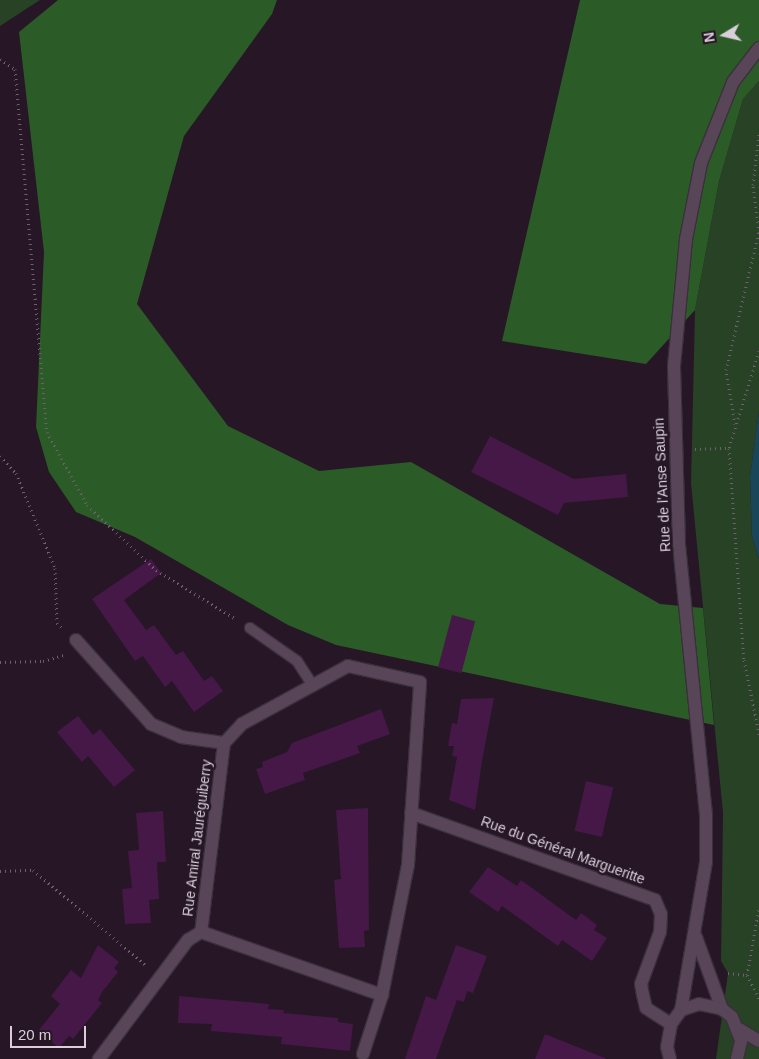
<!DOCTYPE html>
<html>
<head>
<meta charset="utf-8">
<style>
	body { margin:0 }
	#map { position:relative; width:759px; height:1059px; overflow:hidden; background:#261626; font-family:Helvetica,sans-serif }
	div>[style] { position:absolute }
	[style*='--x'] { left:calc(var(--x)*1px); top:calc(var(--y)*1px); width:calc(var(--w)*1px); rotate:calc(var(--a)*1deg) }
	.green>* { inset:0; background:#274225 }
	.forest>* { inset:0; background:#2b5b26 }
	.water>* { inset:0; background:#194759 }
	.building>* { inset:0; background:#451847; transform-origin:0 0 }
	.path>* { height:3px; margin-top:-1.5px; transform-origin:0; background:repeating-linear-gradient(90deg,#6e606e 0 1px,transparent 0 5px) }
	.roads { filter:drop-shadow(1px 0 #3b303b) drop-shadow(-1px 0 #3b303b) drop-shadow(0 1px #3b303b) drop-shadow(0 -1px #3b303b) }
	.service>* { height:10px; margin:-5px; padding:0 5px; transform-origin:5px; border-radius:5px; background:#584658 }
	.minor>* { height:12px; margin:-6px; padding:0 6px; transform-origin:6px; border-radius:6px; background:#584658 }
	.tertiary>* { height:12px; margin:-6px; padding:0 6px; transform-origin:6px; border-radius:6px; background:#584658 }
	span { translate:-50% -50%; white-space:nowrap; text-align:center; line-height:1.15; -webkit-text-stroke:5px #261626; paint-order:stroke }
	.street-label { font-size:14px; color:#d9ced9 }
	.north { position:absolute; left:699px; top:10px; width:50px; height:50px; -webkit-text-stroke:4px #261626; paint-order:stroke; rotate:261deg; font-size:14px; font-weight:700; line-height:20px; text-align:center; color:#d9ced9 }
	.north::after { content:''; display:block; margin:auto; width:18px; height:22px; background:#d9ced9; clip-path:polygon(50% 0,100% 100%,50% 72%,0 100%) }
	.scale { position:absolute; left:10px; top:1026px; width:76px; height:22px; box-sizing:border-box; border:2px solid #d9ced9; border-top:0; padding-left:6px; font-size:15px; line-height:18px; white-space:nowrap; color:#d9ced9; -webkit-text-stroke:4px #261626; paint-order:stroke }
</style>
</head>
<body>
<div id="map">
	<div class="green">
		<div style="clip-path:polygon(0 0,40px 0,0 26px)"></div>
		<div style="clip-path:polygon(759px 81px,759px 412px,750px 476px,752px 536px,759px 559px,759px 1059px,716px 1059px,728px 973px,721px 961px,723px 813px,691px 483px,695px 310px,719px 181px,743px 99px)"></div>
	</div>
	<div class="forest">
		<div style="clip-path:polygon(58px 0,277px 0,272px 14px,184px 136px,137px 304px,228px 426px,319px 471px,411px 462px,660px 604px,703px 608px,714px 725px,336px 645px,288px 625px,135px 537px,76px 512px,49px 472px,36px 427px,44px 252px,19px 32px)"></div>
		<div style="clip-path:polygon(580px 0,759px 0,759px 81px,743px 99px,719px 181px,695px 310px,646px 364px,502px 341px)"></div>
	</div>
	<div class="water">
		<div style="clip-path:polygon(759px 412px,759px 559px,752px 536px,750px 476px)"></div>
	</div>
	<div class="building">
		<div style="clip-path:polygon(490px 436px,574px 479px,626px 474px,628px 497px,564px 503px,558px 515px,471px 472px)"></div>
		<div style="clip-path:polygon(151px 559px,161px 573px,124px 600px,146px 630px,154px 625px,176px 655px,183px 651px,204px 681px,212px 676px,223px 691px,194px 712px,172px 681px,165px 687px,143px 656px,135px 661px,92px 599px)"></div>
		<div style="left:452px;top:615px;width:24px;height:54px;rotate:15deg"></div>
		<div style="clip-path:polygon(494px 698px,482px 761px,475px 810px,449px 800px,457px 757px,452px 756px,454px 746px,448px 746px,452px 723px,457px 724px,461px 699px)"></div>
		<div style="clip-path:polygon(381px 709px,390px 734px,357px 746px,360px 753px,303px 773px,305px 780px,265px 794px,256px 769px,263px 767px,262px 762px,287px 752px,292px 743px)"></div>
		<div style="clip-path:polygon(78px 716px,93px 735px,100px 729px,135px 770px,114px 787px,88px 756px,82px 762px,57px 732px)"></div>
		<div style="left:586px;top:781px;width:28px;height:51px;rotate:13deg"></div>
		<div style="clip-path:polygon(368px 808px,369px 930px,364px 931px,365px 947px,339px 948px,334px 880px,341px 879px,336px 810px)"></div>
		<div style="clip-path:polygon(163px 811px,166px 862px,157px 862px,159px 899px,149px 900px,151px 923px,125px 924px,122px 889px,132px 888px,128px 851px,139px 850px,136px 813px)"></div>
		<div style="clip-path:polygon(488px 867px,517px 886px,521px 880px,576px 920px,581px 913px,597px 925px,594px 930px,607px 938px,592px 961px,562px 940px,558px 946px,502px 906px,498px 912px,469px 892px)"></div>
		<div style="clip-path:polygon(98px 945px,119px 962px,114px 968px,118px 972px,102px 992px,98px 1000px,102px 1003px,73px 1039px,69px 1036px,59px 1048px,38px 1031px,60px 1004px,51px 996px,71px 970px,81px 978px)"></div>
		<div style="clip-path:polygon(456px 945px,487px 956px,473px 993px,467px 991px,464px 1002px,457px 1000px,436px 1059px,405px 1059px,426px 996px,436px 1000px)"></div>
		<div style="clip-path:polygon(179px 996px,269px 1004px,268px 1009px,284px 1010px,283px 1013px,338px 1018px,338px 1022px,353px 1024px,350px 1051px,281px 1044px,282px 1037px,211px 1031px,212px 1024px,178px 1023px)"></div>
		<div style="clip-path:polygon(545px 1034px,605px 1058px,605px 1059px,535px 1059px)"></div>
	</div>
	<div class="path">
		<div style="--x:0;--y:59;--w:18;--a:34"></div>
		<div style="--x:15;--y:69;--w:364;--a:85"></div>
		<div style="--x:47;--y:432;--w:83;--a:61.3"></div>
		<div style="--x:87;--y:505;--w:95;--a:43.3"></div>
		<div style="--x:156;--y:570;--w:94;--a:31.5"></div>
		<div style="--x:759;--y:351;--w:102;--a:107.2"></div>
		<div style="--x:729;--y:448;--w:213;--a:86"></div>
		<div style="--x:744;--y:660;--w:76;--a:78.5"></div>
		<div style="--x:735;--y:424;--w:55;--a:-99.5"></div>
		<div style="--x:726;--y:370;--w:142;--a:-76.6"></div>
		<div style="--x:759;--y:232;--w:47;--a:-97.3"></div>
		<div style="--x:753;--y:185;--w:51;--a:-83.3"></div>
		<div style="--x:695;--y:449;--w:34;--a:-2"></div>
		<div style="--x:0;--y:456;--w:23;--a:47"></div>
		<div style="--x:16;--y:473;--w:103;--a:67.7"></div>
		<div style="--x:55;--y:568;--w:55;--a:87.9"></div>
		<div style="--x:57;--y:623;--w:8;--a:45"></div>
		<div style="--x:0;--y:662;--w:43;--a:-1.3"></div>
		<div style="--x:43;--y:661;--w:22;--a:-16"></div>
		<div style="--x:0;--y:871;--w:33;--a:-2"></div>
		<div style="--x:33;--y:870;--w:148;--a:40.1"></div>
		<div style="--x:728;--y:973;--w:19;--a:6"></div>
		<div style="--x:747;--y:975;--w:68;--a:-79.8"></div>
		<div style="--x:747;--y:975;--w:27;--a:63"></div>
	</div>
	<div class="roads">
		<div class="service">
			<div style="--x:250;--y:628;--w:57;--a:35.1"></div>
			<div style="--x:297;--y:661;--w:30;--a:57"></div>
		</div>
		<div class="minor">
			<div style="--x:76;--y:640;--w:113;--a:48.2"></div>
			<div style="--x:151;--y:724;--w:33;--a:23"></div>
			<div style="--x:181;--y:737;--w:43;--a:7.9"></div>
			<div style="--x:224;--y:743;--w:190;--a:96.9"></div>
			<div style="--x:201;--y:932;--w:15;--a:148"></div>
			<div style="--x:188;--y:940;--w:149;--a:126.8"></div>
			<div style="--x:411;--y:813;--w:259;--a:19.6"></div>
			<div style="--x:655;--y:900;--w:15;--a:67"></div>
			<div style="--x:661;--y:914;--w:18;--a:93"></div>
			<div style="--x:660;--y:932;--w:55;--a:110.1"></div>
			<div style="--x:641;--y:984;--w:11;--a:80"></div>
			<div style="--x:643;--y:995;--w:13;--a:77"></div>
			<div style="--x:646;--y:1008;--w:30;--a:33"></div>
			<div style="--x:201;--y:932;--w:192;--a:19.2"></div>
			<div style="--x:382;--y:995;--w:133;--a:-78.7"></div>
			<div style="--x:408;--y:865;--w:183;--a:-86.2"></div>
			<div style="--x:420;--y:682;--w:74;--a:-167.5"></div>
			<div style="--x:348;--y:666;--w:121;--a:151.3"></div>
			<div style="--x:242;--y:724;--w:26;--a:133"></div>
			<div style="--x:363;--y:1054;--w:62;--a:-72.1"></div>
		</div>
		<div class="tertiary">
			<div style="--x:696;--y:937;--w:77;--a:70.1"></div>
			<div style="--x:681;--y:1010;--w:150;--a:-80.4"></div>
			<div style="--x:706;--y:862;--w:47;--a:-90"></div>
			<div style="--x:706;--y:815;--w:271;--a:-95.7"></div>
			<div style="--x:679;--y:545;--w:179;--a:-91.6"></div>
			<div style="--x:674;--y:366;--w:128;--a:-84.6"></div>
			<div style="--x:686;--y:239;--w:77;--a:-78.8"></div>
			<div style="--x:701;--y:163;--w:87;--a:-68.4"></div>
			<div style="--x:733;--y:82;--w:43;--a:-52.6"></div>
			<div style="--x:739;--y:1029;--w:23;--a:31"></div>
			<div style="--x:670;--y:1059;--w:12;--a:-104"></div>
			<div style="--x:667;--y:1047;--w:23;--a:-80"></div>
			<div style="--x:671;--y:1024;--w:17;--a:-54"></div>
			<div style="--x:681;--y:1010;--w:19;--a:-18"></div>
			<div style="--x:699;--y:1004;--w:24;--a:12"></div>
			<div style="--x:722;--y:1009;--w:13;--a:39"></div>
			<div style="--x:732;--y:1017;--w:26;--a:69"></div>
			<div style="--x:741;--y:1041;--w:18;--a:103"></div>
		</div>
	</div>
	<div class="street-label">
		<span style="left:662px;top:485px;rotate:-93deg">Rue de l'Anse Saupin</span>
		<span style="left:197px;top:838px;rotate:-83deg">Rue Amiral Jauréguiberry</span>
		<span style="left:563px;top:850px;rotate:20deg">Rue du Général Margueritte</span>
	</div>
	<div class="north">N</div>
	<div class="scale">20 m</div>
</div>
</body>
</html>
